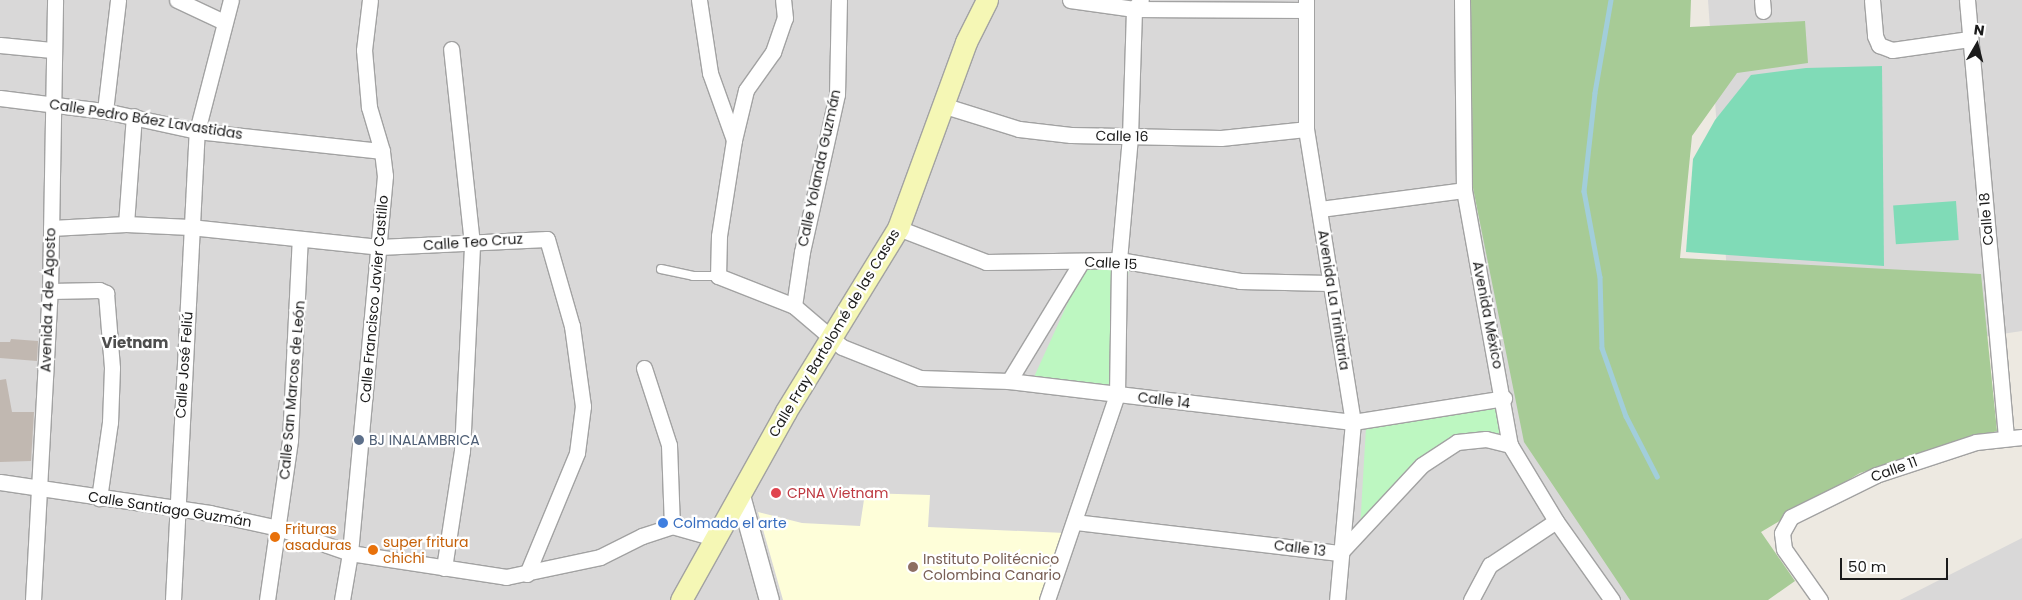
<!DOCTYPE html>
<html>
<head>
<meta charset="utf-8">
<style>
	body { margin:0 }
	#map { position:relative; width:2022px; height:600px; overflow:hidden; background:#ede9e1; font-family:Poppins,sans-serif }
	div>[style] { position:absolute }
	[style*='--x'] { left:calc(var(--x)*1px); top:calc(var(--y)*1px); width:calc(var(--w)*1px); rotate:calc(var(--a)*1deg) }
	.residential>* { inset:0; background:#d9d8d8 }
	.education>* { inset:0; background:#fefed9 }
	.forest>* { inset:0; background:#a7cb96 }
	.park>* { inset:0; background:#bdf7c1 }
	.pitch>* { inset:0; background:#80dbb7; transform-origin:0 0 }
	.stream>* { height:4.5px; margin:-2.25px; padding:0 2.25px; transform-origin:2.25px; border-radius:2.25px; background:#a2ceda }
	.building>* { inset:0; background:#c1b8b1 }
	.roads { filter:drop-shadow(1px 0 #a2a2a2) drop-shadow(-1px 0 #a2a2a2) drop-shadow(0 1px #a2a2a2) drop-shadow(0 -1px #a2a2a2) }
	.service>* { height:8px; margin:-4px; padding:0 4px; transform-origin:4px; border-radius:4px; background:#fff }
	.minor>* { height:15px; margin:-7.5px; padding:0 7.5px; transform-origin:7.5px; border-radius:7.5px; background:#fff }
	.tertiary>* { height:19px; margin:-9.5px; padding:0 9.5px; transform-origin:9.5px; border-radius:9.5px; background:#fff }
	.secondary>* { height:21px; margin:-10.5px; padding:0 10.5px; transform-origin:10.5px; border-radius:10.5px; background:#f5f7b5 }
	.dots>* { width:14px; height:14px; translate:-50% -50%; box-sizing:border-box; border:2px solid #fff; border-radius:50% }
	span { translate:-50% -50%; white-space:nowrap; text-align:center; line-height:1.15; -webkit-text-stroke:4.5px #fff; paint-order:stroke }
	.street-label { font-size:14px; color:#1b1b1b }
	.service-label { font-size:14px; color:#4e5e75 }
	.left { translate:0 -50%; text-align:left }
	.health-label { font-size:14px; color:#be3a42 }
	.shop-label { font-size:14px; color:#366cbe }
	.food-label { font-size:14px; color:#c56008 }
	.education-label { font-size:14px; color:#785e54 }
	.neighbourhood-label { font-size:15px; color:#4e4e4e; font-weight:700 }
	.north { position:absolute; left:1952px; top:20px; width:50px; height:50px; -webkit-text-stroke:4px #fff; paint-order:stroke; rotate:8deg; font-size:14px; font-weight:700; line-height:20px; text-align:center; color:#1b1b1b }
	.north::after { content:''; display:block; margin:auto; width:18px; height:22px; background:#1b1b1b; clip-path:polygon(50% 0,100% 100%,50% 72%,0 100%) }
	.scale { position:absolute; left:1840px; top:558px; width:108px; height:22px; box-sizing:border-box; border:2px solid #1b1b1b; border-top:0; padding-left:6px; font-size:15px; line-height:18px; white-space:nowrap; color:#1b1b1b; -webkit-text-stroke:4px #fff; paint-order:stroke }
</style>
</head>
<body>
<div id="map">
	<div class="residential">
		<div style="clip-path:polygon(0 0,1470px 0,1488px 97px,1743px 600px,0 600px)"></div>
		<div style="clip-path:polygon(1708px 0,2022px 0,2022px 331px,1734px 374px)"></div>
		<div style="clip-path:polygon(2022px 538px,2022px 600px,1900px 600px)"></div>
	</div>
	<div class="education">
		<div style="clip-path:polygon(865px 493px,930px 495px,928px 527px,1065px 533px,1042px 600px,783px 600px,758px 512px,802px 523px,860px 526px)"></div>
	</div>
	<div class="forest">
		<div style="clip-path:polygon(1471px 0,1691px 0,1690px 27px,1805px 21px,1808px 63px,1737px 73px,1692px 136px,1680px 258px,1981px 274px,1997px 431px,1860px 473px,1761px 532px,1795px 581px,1768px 600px,1630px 600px,1524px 442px,1473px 188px)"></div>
	</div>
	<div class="park">
		<div style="clip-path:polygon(1129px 264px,1120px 389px,1034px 377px,1085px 265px)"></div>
		<div style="clip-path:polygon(1502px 403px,1515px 442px,1486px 435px,1420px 462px,1359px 546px,1366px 427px)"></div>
	</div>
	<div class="pitch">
		<div style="clip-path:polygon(1882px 66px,1884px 266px,1686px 252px,1693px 159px,1715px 120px,1751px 75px,1806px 68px)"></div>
		<div style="left:1956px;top:201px;width:39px;height:63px;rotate:86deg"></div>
	</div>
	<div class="stream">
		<div style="--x:1611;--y:0;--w:94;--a:99.8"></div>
		<div style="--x:1595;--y:93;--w:99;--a:96.4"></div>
		<div style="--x:1584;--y:191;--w:87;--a:79.5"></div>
		<div style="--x:1600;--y:277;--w:71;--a:88.4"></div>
		<div style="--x:1602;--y:348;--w:72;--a:70.6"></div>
		<div style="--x:1626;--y:416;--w:68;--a:62.7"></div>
	</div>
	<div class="building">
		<div style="clip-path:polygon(11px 339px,38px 341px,37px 361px,0 358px,0 342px,10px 342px)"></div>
		<div style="clip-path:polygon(6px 379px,12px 412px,34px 412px,31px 461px,0 462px,0 380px)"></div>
	</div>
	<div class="roads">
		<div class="service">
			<div style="--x:661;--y:269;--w:33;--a:12"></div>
			<div style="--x:693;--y:276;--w:25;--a:0"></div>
		</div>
		<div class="minor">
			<div style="--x:177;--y:0;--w:52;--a:25.1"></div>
			<div style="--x:699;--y:0;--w:74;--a:81.4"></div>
			<div style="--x:710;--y:73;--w:71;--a:70.3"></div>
			<div style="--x:734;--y:140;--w:97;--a:98.9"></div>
			<div style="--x:719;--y:236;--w:40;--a:91.4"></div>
			<div style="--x:718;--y:276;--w:82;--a:21.5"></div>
			<div style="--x:794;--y:306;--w:63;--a:40.5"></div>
			<div style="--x:842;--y:347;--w:84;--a:21.7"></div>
			<div style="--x:920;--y:378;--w:89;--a:1.9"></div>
			<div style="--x:1009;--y:381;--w:346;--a:6.8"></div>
			<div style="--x:1353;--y:422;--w:153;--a:-9"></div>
			<div style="--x:1070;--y:0;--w:65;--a:8"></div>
			<div style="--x:1134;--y:9;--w:172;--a:0.3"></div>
			<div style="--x:1306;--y:0;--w:129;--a:90"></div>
			<div style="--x:1306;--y:129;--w:297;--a:80.9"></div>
			<div style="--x:1353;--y:422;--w:179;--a:95.1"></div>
			<div style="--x:1462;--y:0;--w:190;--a:89.4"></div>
			<div style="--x:1464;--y:190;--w:259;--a:79.8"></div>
			<div style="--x:1510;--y:445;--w:89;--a:58.8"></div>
			<div style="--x:1556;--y:521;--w:97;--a:54.7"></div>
			<div style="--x:1762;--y:0;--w:11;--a:85"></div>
			<div style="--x:1872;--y:0;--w:36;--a:85"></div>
			<div style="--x:1875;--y:36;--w:10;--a:66"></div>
			<div style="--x:1879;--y:45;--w:14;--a:21"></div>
			<div style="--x:1892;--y:50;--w:78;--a:-8.1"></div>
			<div style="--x:1967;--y:0;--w:440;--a:84.9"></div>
			<div style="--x:0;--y:45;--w:52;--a:5.5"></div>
			<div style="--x:0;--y:98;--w:106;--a:7.1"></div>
			<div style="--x:105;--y:111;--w:94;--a:12.3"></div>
			<div style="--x:197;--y:131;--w:186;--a:6.2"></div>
			<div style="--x:942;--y:105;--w:81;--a:17.3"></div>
			<div style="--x:1019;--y:129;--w:52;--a:6.6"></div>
			<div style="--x:1071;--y:135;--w:150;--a:1.1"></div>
			<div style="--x:1221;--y:138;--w:85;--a:-6"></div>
			<div style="--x:105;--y:111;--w:112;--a:-83.3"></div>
			<div style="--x:734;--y:140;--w:51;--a:-76.5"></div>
			<div style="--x:746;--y:90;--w:47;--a:-54.6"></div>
			<div style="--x:773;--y:52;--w:36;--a:-71"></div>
			<div style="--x:785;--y:18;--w:18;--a:-96"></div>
			<div style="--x:1320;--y:209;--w:145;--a:-7.5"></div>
			<div style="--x:126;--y:224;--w:108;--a:-85.8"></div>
			<div style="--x:51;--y:228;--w:75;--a:-3.1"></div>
			<div style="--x:126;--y:224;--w:64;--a:2.7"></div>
			<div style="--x:190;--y:227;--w:190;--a:6"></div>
			<div style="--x:379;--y:247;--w:168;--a:-2.7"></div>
			<div style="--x:547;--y:239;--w:91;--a:74"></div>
			<div style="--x:572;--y:326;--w:81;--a:82.2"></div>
			<div style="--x:583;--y:406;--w:47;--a:97.3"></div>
			<div style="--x:577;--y:453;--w:131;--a:112.5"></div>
			<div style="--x:898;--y:228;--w:94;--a:21.1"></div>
			<div style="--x:986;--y:262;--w:133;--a:-0.9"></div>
			<div style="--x:1119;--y:260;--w:123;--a:9.8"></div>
			<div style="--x:1240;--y:281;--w:89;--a:1.3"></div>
			<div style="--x:50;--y:291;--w:49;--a:-1.2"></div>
			<div style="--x:99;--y:290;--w:8;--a:23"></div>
			<div style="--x:106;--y:293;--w:75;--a:85.4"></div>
			<div style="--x:112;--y:368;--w:54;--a:92.1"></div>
			<div style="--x:110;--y:422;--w:77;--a:98.2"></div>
			<div style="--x:794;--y:306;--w:55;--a:-81.6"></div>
			<div style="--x:802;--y:252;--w:162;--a:-77.5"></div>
			<div style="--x:837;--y:94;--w:94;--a:-88.8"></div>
			<div style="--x:644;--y:368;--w:81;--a:72"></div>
			<div style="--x:669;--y:445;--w:81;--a:87.9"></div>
			<div style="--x:1009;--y:381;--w:140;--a:-58.7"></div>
			<div style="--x:0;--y:482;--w:212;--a:8.4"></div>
			<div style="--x:210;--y:513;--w:70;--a:12.4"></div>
			<div style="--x:278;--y:528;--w:76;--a:19.1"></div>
			<div style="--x:350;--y:553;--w:158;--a:8.7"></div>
			<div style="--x:506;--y:577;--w:96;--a:-12"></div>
			<div style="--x:600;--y:557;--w:47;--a:-26.6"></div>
			<div style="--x:642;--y:536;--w:32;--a:-18"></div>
			<div style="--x:672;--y:526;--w:44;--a:15.9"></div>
			<div style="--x:1075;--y:522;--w:267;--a:6.7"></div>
			<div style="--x:1340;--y:553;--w:120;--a:-47"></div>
			<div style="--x:1422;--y:465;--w:42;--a:-33.3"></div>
			<div style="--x:1457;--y:442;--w:29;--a:-6"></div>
			<div style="--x:1486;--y:439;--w:25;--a:14"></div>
			<div style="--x:444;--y:568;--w:118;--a:-81.3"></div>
			<div style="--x:462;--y:451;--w:207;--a:-87.2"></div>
			<div style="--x:472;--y:244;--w:196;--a:-96.1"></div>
			<div style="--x:33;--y:600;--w:309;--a:-86.9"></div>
			<div style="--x:50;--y:291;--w:291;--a:-89"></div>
			<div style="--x:173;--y:600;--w:470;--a:-87.1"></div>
			<div style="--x:197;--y:131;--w:135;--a:-75.5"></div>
			<div style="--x:267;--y:600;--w:162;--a:-81.8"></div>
			<div style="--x:290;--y:440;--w:201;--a:-87.2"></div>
			<div style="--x:342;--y:600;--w:48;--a:-80.3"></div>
			<div style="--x:350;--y:553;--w:379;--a:-84.7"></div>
			<div style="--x:385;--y:176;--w:25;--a:-97"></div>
			<div style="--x:382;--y:151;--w:46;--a:-106.5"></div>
			<div style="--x:369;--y:107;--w:57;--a:-95"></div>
			<div style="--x:364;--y:50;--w:50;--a:-83.2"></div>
			<div style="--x:1047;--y:600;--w:218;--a:-71.2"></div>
			<div style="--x:1117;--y:394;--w:134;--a:-89.1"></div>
			<div style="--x:1119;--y:260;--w:123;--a:-84.9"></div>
			<div style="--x:1130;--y:137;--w:128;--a:-88.2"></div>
			<div style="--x:1134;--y:9;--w:11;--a:-52"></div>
			<div style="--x:1471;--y:600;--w:40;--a:-62"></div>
			<div style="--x:1490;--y:565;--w:79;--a:-33.7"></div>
			<div style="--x:1820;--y:600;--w:62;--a:-125.2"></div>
			<div style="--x:1784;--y:549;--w:16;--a:-97"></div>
			<div style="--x:1782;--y:533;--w:18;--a:-61"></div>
			<div style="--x:1791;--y:517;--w:95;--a:-26.3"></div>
			<div style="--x:1876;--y:475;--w:105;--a:-18.3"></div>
			<div style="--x:1976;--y:442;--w:46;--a:-6.2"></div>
		</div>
		<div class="tertiary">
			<div style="--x:740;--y:495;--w:109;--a:74.6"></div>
		</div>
		<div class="secondary">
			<div style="--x:681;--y:600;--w:216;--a:-60.9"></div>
			<div style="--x:786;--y:411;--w:215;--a:-58.5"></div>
			<div style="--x:898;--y:228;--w:198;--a:-69.9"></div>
			<div style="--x:966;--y:42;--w:47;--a:-63.4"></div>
		</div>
	</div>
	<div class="dots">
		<div style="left:359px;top:440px;background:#5c6f8a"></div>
		<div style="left:776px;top:493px;background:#e0444e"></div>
		<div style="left:663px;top:523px;background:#3f7fe0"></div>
		<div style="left:275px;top:537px;background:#e8710a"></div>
		<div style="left:373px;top:550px;background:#e8710a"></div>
		<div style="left:913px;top:567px;background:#8d6e63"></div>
	</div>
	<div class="street-label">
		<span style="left:146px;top:119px;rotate:9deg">Calle Pedro Báez Lavastidas</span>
		<span style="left:1122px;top:136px;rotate:1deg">Calle 16</span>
		<span style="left:819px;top:168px;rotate:-78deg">Calle Yolanda Guzmán</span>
		<span style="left:1986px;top:219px;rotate:-95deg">Calle 18</span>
		<span style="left:473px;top:242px;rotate:-4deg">Calle Teo Cruz</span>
		<span style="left:1111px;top:263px;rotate:3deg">Calle 15</span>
		<span style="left:374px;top:299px;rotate:-85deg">Calle Francisco Javier Castillo</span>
		<span style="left:48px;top:300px;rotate:-88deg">Avenida 4 de Agosto</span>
		<span style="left:1334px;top:300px;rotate:81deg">Avenida La Trinitaria</span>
		<span style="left:1488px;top:315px;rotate:79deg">Avenida México</span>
		<span style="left:834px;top:333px;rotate:-59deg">Calle Fray Bartolomé de las Casas</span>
		<span style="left:184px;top:365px;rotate:-86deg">Calle José Feliú</span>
		<span style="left:292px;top:390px;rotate:-85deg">Calle San Marcos de León</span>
		<span style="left:1164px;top:400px;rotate:7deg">Calle 14</span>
		<span style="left:1894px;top:469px;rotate:-20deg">Calle 11</span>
		<span style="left:170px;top:509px;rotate:9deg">Calle Santiago Guzmán</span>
		<span style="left:1300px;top:548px;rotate:7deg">Calle 13</span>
	</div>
	<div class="service-label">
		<span class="left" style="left:369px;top:440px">BJ INALAMBRICA</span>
	</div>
	<div class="health-label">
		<span class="left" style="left:787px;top:493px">CPNA Vietnam</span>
	</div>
	<div class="shop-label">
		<span class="left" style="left:673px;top:523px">Colmado el arte</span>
	</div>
	<div class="food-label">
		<span class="left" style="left:285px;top:537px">Frituras<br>asaduras</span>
		<span class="left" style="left:383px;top:550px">super fritura<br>chichi</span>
	</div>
	<div class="education-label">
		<span class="left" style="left:923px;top:567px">Instituto Politécnico<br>Colombina Canario</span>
	</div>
	<div class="neighbourhood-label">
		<span style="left:135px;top:343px">Vietnam</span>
	</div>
	<div class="north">N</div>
	<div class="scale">50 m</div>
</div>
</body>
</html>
